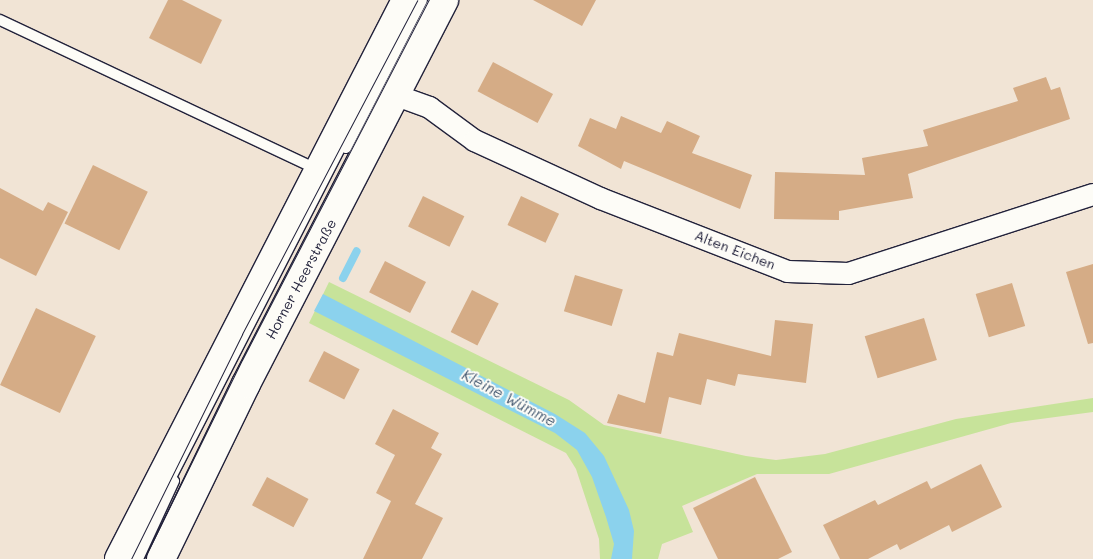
<!DOCTYPE html>
<html>
<head>
<meta charset="utf-8">
<style>
	body { margin:0 }
	#map { position:relative; width:1093px; height:559px; overflow:hidden; background:#f1e4d5; font-family:Mali,sans-serif }
	div>[style] { position:absolute }
	[style*='--x'] { left:calc(var(--x)*1px); top:calc(var(--y)*1px); width:calc(var(--w)*1px); rotate:calc(var(--a)*1deg) }
	.green>* { inset:0; background:#c7e39a }
	.water>* { inset:0; background:#8bd2ed }
	.stream>* { height:8px; margin:-4px; padding:0 4px; transform-origin:4px; border-radius:4px; background:#8bd2ed }
	.building>* { inset:0; background:#d5ac86; transform-origin:0 0 }
	.roads { filter:drop-shadow(1px 0 #22223b) drop-shadow(-1px 0 #22223b) drop-shadow(0 1px #22223b) drop-shadow(0 -1px #22223b) }
	.lane>* { height:10px; margin:-5px; padding:0 5px; transform-origin:5px; border-radius:5px; background:#fdfcf7 }
	.street>* { height:21px; margin:-10.5px; padding:0 10.5px; transform-origin:10.5px; border-radius:10.5px; background:#fdfcf7 }
	.secondary>* { height:28px; margin:-14px; padding:0 14px; transform-origin:14px; border-radius:14px; background:#fdfcf7 }
	.tram>* { height:1px; margin:-0.5px; padding:0 0.5px; transform-origin:0.5px; border-radius:0.5px; background:#22223b }
	span { translate:-50% -50%; white-space:nowrap; text-align:center; line-height:1.15; -webkit-text-stroke:4px #fdfcf7; paint-order:stroke }
	.street-label { font-size:14px; color:#22223b }
	.water-label { font-size:15px; color:#425770; font-style:italic }
</style>
</head>
<body>
<div id="map">
	<div class="green">
		<div style="clip-path:polygon(329px 282px,569px 400px,604px 425px,746px 456px,776px 460px,825px 454px,956px 419px,1093px 398px,1093px 412px,1011px 423px,829px 474px,757px 474px,682px 506px,693px 532px,662px 544px,658px 559px,600px 559px,599px 539px,576px 469px,566px 453px,309px 323px)"></div>
	</div>
	<div class="water">
		<div style="clip-path:polygon(323px 294px,555px 414px,585px 433px,604px 456px,629px 510px,634px 531px,632px 559px,611px 559px,614px 544px,606px 517px,592px 477px,577px 450px,555px 433px,314px 311px)"></div>
	</div>
	<div class="stream">
		<div style="--x:343;--y:278;--w:30;--a:-63"></div>
	</div>
	<div class="building">
		<div style="clip-path:polygon(168px 0,182px 0,222px 20px,201px 64px,149px 38px)"></div>
		<div style="clip-path:polygon(533px 0,596px 0,582px 26px)"></div>
		<div style="left:493px;top:62px;width:68px;height:33px;rotate:28deg"></div>
		<div style="clip-path:polygon(1046px 77px,1051px 90px,1060px 87px,1070px 119px,908px 174px,913px 198px,839px 211px,839px 220px,774px 219px,775px 172px,865px 175px,862px 158px,928px 146px,923px 130px,1018px 101px,1013px 88px)"></div>
		<div style="clip-path:polygon(621px 116px,661px 133px,667px 121px,700px 136px,692px 153px,752px 175px,740px 209px,624px 161px,621px 169px,578px 146px,590px 118px,616px 129px)"></div>
		<div style="left:93px;top:165px;width:61px;height:65px;rotate:26deg"></div>
		<div style="clip-path:polygon(0 188px,43px 211px,48px 202px,68px 212px,36px 276px,0 258px)"></div>
		<div style="left:423px;top:196px;width:46px;height:34px;rotate:26deg"></div>
		<div style="left:521px;top:196px;width:42px;height:32px;rotate:25deg"></div>
		<div style="left:385px;top:261px;width:46px;height:35px;rotate:27deg"></div>
		<div style="clip-path:polygon(1093px 264px,1093px 343px,1088px 344px,1066px 272px)"></div>
		<div style="left:575px;top:275px;width:50px;height:38px;rotate:17deg"></div>
		<div style="left:1012px;top:283px;width:45px;height:38px;rotate:73deg"></div>
		<div style="left:472px;top:290px;width:30px;height:47px;rotate:27deg"></div>
		<div style="left:36px;top:308px;width:66px;height:85px;rotate:25deg"></div>
		<div style="left:924px;top:318px;width:44px;height:62px;rotate:73deg"></div>
		<div style="clip-path:polygon(775px 320px,813px 324px,806px 383px,738px 374px,735px 386px,707px 379px,701px 405px,669px 397px,661px 434px,607px 423px,618px 394px,645px 403px,657px 352px,673px 356px,679px 333px,771px 356px)"></div>
		<div style="left:324px;top:351px;width:40px;height:34px;rotate:27deg"></div>
		<div style="clip-path:polygon(393px 409px,439px 433px,431px 448px,442px 454px,415px 504px,443px 518px,422px 559px,363px 559px,391px 501px,376px 493px,395px 455px,375px 444px)"></div>
		<div style="clip-path:polygon(981px 464px,1002px 507px,952px 532px,949px 525px,900px 550px,897px 544px,868px 559px,840px 559px,823px 525px,875px 500px,878px 505px,927px 481px,931px 489px)"></div>
		<div style="left:267px;top:477px;width:47px;height:32px;rotate:28deg"></div>
		<div style="clip-path:polygon(755px 477px,792px 552px,778px 559px,718px 559px,693px 508px)"></div>
	</div>
	<div class="roads">
		<div class="lane">
			<div style="--x:0;--y:20;--w:350;--a:25.2"></div>
			<div style="--x:346;--y:148;--w:166;--a:-62.8"></div>
			<div style="--x:138;--y:559;--w:86;--a:-65.2"></div>
		</div>
		<div class="street">
			<div style="--x:396;--y:95;--w:35;--a:20"></div>
			<div style="--x:429;--y:107;--w:56;--a:36.3"></div>
			<div style="--x:474;--y:140;--w:139;--a:24.7"></div>
			<div style="--x:600;--y:198;--w:201;--a:21.3"></div>
			<div style="--x:787;--y:271;--w:61;--a:1.9"></div>
			<div style="--x:848;--y:273;--w:257;--a:-17.9"></div>
		</div>
		<div class="secondary">
			<div style="--x:119;--y:559;--w:628;--a:-62.82"></div>
			<div style="--x:161;--y:559;--w:195;--a:-64.1"></div>
			<div style="--x:246;--y:384;--w:432;--a:-62.7"></div>
		</div>
	</div>
	<div class="tram">
		<div style="--x:131;--y:559;--w:251;--a:-63.7"></div>
		<div style="--x:242;--y:334;--w:377;--a:-62.3"></div>
		<div style="--x:144;--y:559;--w:222;--a:-63.8"></div>
		<div style="--x:242;--y:360;--w:406;--a:-62.6"></div>
	</div>
	<div class="street-label">
		<span style="left:735px;top:250px;rotate:21deg">Alten Eichen</span>
		<span style="left:301px;top:279px;rotate:-62deg">Horner Heerstraße</span>
	</div>
	<div class="water-label">
		<span style="left:509px;top:398px;rotate:28deg">Kleine Wümme</span>
	</div>
</div>
</body>
</html>
